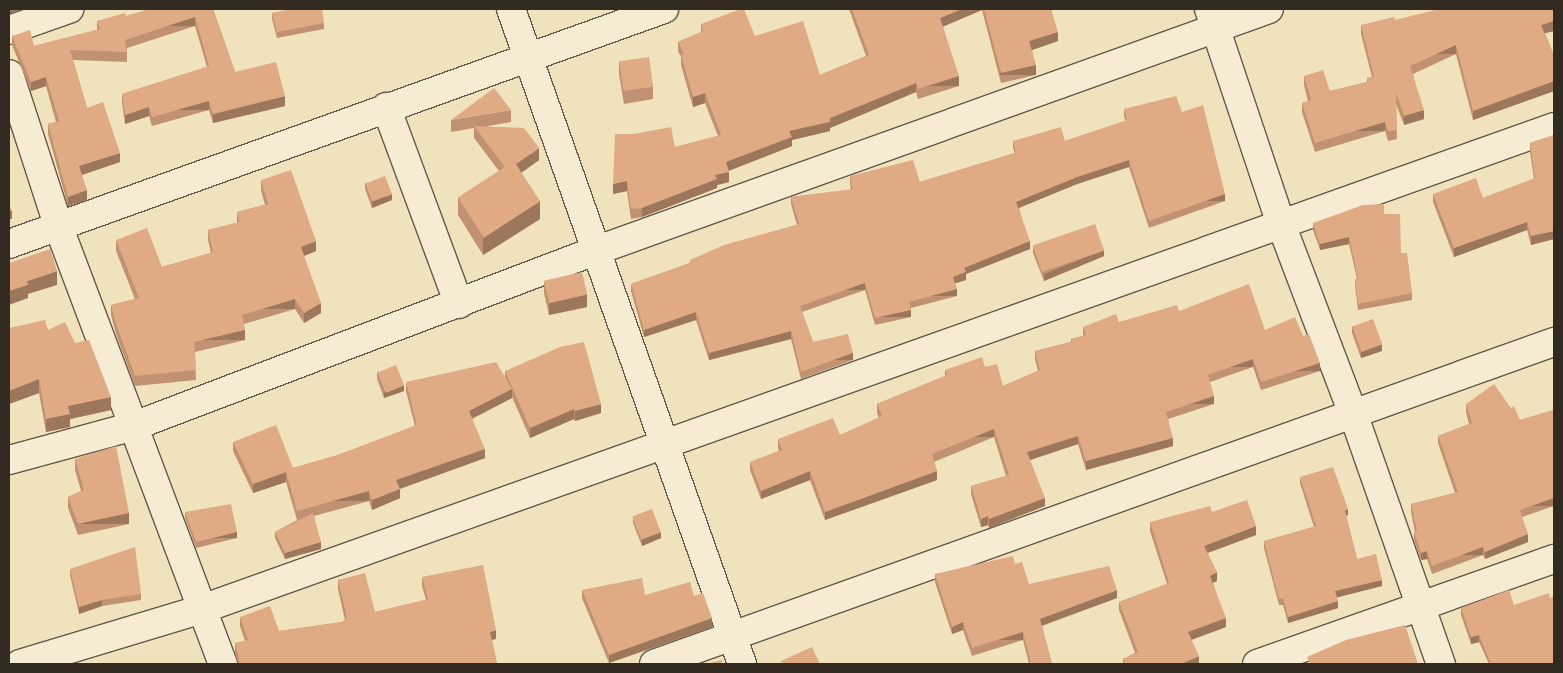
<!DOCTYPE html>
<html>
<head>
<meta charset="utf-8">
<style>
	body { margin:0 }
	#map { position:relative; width:1563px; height:673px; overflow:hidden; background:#f0e2bc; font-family:"IM FELL DW Pica",serif }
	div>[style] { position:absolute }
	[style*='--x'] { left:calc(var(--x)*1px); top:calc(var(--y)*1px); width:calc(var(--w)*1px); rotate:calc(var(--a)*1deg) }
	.roads { filter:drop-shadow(1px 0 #625948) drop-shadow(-1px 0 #625948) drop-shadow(0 1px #625948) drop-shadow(0 -1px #625948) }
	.minor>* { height:28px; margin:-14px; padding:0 14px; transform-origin:14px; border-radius:14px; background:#f5ecd3 }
	.wall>* { inset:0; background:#c09272 }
	.shaded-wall>* { inset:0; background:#9c775c; transform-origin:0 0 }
	.building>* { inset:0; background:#dfaa84; transform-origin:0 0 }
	span { translate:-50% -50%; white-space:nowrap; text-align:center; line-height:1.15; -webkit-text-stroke:4.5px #f5ecd3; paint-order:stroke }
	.frame { position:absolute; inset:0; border:10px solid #332b21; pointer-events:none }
</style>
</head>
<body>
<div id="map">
	<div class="roads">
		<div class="minor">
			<div style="--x:511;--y:9;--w:695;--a:70.57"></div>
			<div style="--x:1209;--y:9;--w:227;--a:71.5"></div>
			<div style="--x:1281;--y:224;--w:205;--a:69.2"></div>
			<div style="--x:1354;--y:416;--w:263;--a:70.7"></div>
			<div style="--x:9;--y:30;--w:64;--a:-19.3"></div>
			<div style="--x:9;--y:74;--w:162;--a:72"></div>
			<div style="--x:59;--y:228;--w:466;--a:69.4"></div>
			<div style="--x:386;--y:107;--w:210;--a:69.7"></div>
			<div style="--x:9;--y:244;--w:696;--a:-19.74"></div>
			<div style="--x:9;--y:460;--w:130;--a:-15.2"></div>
			<div style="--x:134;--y:426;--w:493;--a:-20.8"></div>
			<div style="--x:595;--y:251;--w:716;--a:-19.75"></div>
			<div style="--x:20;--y:664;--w:190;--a:-16.8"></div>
			<div style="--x:202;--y:609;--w:1435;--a:-19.62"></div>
			<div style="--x:654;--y:664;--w:956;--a:-19.69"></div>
			<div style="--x:1257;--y:664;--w:315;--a:-19.5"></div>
		</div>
	</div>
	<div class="wall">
		<div style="clip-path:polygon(213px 9px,235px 72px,285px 106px,213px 123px,209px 110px,152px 126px,149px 116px,125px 124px,122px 103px,122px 94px,207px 67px,195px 26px,127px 48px,127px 62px,73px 60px,87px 108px,120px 162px,81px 175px,87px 200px,68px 206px,48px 134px,48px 124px,56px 122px,46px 86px,31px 91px,12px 45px,12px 36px,34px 46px,97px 30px,97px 21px,126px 16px)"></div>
		<div style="clip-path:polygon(849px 9px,1051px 9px,1058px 41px,1032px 50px,1036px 75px,1001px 83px,982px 10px,943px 26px,959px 86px,918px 99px,916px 92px,830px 128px,830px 131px,792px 140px,792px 146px,728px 171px,729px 182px,717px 185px,717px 188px,642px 217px,631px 219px,627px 191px,613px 194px,613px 184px,675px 147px,718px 136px,705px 103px,693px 107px,681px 65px,681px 57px,678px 51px,678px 42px,701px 32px,701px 24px,755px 36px,820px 75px,866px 56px)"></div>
		<div style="clip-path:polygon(1554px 9px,1554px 31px,1545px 33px,1554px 56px,1554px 91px,1473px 120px,1456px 54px,1413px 74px,1424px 119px,1404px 125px,1396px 104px,1397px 139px,1388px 141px,1385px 131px,1315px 152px,1302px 112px,1302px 103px,1308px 101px,1304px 85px,1304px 76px,1330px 91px,1367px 82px,1367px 78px,1372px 77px,1361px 34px,1361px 25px,1395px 20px)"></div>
		<div style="clip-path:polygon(272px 13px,324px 23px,324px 29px,277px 38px,272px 19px)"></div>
		<div style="clip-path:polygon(619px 62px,653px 87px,653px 99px,624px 104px,619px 74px)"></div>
		<div style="clip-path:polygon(1124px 109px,1182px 112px,1225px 201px,1149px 228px,1129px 167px,1077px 184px,1019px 208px,1030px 249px,966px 274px,966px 280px,955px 283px,957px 296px,911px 308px,911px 317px,875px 325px,865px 290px,802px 312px,813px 342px,853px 360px,801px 379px,791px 339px,709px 360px,696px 320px,644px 337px,631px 291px,631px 284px,690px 263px,690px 260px,797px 225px,791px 204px,791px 197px,851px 190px,850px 183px,850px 176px,920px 182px,1015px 153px,1013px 148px,1013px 141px,1065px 141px,1126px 121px,1124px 117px)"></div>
		<div style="clip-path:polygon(511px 110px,511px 122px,488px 126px,539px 160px,521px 173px,540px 219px,483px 255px,458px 215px,458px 198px,499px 171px,474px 138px,474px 128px,451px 132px,451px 120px)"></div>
		<div style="clip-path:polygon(1554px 135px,1554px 239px,1531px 245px,1527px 230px,1454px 257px,1433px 202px,1433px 194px,1483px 198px,1534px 179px,1530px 152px,1530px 143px)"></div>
		<div style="clip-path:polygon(261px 180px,316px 251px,304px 256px,321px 313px,304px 323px,295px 309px,244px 324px,245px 340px,195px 352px,196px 380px,135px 386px,116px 334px,111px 315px,111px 305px,135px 299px,116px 251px,116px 240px,162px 267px,211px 253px,208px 240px,208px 230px,237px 223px,237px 212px,265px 205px,261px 190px)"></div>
		<div style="clip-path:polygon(365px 183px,392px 200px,372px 208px,365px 189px)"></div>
		<div style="clip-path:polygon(1384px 214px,1401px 253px,1412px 293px,1412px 300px,1358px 310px,1355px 286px,1355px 279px,1357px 279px,1349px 244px,1320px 250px,1313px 230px,1313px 223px)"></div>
		<div style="clip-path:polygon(1033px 247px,1104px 256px,1044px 281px,1033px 253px)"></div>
		<div style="clip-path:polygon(544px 281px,587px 307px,549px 315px,544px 293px)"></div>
		<div style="clip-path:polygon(1179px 311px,1265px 330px,1303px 336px,1320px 371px,1261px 390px,1253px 367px,1210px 382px,1214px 404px,1168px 419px,1173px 446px,1086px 470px,1078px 444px,1030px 460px,1045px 506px,989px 528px,988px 525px,981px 527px,971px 494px,971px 486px,1006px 476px,994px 437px,934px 462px,937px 480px,825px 520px,810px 480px,761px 499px,750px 470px,750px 462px,779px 451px,778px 448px,778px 439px,840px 435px,879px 418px,877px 413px,877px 404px,945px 376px,945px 370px,985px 367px,1003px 386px,1038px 371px,1035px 359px,1035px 351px,1071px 342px,1071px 339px,1083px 336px,1083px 327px,1119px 322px)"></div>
		<div style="clip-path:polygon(1352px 326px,1382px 351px,1361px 358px,1352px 333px)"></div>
		<div style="clip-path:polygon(9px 328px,48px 330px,75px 343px,111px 410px,70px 419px,70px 427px,46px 432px,39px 393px,9px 404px)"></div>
		<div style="clip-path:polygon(505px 371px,601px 413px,575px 421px,574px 419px,530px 438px,512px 397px,512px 398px,472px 419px,485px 458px,400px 489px,400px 498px,372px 510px,369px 501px,314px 516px,321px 549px,285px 559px,275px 538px,275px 532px,297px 520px,286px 482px,253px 493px,233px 451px,233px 442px,293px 468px,338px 455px,415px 426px,406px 391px,406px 382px,505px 377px)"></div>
		<div style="clip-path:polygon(377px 372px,404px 391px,384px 398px,377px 379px)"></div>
		<div style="clip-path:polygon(1466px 404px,1520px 420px,1554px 410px,1554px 506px,1522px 517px,1528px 542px,1485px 559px,1483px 555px,1432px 574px,1427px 559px,1421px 560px,1414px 540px,1414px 532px,1415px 532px,1411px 512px,1411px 504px,1455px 493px,1438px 443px,1438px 436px,1469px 424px,1466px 412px)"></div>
		<div style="clip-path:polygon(75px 459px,129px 524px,78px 535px,68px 508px,68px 497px,81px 491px,75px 470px)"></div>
		<div style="clip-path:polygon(1300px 477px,1348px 515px,1346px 516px,1357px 559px,1382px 586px,1337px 597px,1338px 608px,1288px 623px,1283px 605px,1279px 605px,1264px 548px,1264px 541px,1314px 527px,1300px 483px)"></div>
		<div style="clip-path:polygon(185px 512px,237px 538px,196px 548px,185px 518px)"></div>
		<div style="clip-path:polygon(633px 517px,661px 538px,642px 546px,633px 523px)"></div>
		<div style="clip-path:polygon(1150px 522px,1256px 535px,1208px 553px,1217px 581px,1213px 583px,1226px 627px,1191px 640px,1199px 664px,1123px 664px,1123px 659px,1135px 653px,1119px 610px,1119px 602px,1167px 584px,1150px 531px)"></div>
		<div style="clip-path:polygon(1015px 564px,1029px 584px,1117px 598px,1042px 626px,1052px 664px,1029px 664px,1023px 640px,972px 656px,963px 630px,952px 634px,935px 582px,935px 574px)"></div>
		<div style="clip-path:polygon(70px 569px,141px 594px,141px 600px,102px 606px,79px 614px,70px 575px)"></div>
		<div style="clip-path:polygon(422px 577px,496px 639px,492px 640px,497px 664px,238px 664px,235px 652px,235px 643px,245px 641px,240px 626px,240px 617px,279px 631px,342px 622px,345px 620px,338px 589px,338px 580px,375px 612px,426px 600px,422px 586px)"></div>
		<div style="clip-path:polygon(582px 590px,645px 595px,694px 596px,712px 627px,609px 663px,582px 598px)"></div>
		<div style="clip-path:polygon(1461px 608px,1554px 664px,1489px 664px,1479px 642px,1471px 644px,1461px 615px)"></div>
	</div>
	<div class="shaded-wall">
		<div style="clip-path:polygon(9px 9px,22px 9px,9px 14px)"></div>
		<div style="clip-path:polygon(962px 9px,982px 9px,982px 10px,940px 28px,940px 18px)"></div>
		<div style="left:195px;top:17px;width:9px;height:74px;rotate:90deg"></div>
		<div style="clip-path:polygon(1554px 21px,1554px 31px,1541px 34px,1541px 25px)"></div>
		<div style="clip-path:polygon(1058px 32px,1058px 41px,1029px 51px,1029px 41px)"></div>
		<div style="left:1456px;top:45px;width:9px;height:51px;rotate:90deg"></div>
		<div style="left:1036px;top:65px;width:10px;height:36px;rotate:90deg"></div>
		<div style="left:959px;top:76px;width:10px;height:43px;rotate:90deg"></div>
		<div style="clip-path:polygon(46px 77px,46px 86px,31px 91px,31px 82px)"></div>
		<div style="clip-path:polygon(1554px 81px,1554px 91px,1473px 120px,1473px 111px)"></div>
		<div style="clip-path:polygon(916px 83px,916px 92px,830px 128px,830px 131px,792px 140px,792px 146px,726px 172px,726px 162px,789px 131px,830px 118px)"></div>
		<div style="clip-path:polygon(705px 93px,705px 103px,693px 107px,693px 97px)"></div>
		<div style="clip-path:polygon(285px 96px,285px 106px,213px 123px,213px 114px)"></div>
		<div style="left:209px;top:101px;width:9px;height:59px;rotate:90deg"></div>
		<div style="clip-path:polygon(149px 107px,149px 116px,125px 124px,125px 115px)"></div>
		<div style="clip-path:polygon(1424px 110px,1424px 119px,1404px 125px,1404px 116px)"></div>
		<div style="left:1385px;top:122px;width:9px;height:73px;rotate:90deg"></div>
		<div style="left:9px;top:129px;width:1px;height:7px"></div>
		<div style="clip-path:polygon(539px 148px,539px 160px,507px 183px,507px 171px)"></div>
		<div style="clip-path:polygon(120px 153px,120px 162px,79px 176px,79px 166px)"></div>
		<div style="clip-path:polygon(1129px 160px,1129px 167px,1077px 184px,1016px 209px,1016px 202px,1077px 177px)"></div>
		<div style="clip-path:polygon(729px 172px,729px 182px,717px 185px,717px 188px,642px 217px,642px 208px,715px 175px)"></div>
		<div style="clip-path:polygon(627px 181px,627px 191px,613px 194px,613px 184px)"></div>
		<div style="clip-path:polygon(87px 190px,87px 200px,68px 206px,68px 197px)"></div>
		<div style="clip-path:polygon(392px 194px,392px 200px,372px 208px,372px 202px)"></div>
		<div style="left:1225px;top:194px;width:7px;height:81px;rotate:90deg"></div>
		<div style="clip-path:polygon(540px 201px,540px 219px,483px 255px,483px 238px)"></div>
		<div style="left:9px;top:211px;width:3px;height:8px"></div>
		<div style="clip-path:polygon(1527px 222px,1527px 230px,1454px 257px,1454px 248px)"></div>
		<div style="clip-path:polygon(1554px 231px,1554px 239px,1531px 245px,1531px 236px)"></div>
		<div style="clip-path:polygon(1349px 237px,1349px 244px,1320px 250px,1320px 244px)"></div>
		<div style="clip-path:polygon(316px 241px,316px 251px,301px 257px,301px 247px)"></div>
		<div style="clip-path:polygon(1030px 241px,1030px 249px,966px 274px,966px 280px,953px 284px,953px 277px,964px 268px)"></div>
		<div style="clip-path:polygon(1104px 250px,1104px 256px,1044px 281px,1044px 274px)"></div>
		<div style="clip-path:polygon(57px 271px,57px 285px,28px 294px,28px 298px,9px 305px,9px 291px,27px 281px)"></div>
		<div style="left:865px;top:283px;width:7px;height:69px;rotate:90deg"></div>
		<div style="left:957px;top:289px;width:7px;height:50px;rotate:90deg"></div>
		<div style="clip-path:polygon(587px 294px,587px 307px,549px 315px,549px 303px)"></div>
		<div style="left:295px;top:299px;width:10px;height:55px;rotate:90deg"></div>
		<div style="clip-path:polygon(321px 303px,321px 313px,304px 323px,304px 313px)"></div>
		<div style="left:911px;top:310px;width:7px;height:37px;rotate:90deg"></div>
		<div style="clip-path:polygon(696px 312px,696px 320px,644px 337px,644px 330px)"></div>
		<div style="left:245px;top:330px;width:10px;height:52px;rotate:90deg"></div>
		<div style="clip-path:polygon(791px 331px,791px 339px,709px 360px,709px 353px)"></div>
		<div style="clip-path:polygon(1382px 344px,1382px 351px,1361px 358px,1361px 352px)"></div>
		<div style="left:853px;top:353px;width:7px;height:55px;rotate:90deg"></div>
		<div style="left:1253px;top:359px;width:8px;height:48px;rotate:90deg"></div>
		<div style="left:1320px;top:363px;width:8px;height:62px;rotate:90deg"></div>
		<div style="clip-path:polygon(39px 379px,39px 393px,9px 404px,9px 391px)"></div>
		<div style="clip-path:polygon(404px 385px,404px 391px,384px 398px,384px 392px)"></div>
		<div style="clip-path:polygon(512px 389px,512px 398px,469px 420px,469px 411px)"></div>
		<div style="left:1214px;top:396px;width:8px;height:51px;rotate:90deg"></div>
		<div style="clip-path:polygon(111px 397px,111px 410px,70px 419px,70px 427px,46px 432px,46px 419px,68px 406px)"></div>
		<div style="clip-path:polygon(601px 404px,601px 413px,575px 421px,575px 411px)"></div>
		<div style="clip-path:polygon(574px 409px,574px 419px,530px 438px,530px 428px)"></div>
		<div style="left:994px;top:429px;width:8px;height:67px;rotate:90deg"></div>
		<div style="clip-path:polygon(1078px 436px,1078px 444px,1027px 461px,1027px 452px)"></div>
		<div style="clip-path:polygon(1173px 438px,1173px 446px,1086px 470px,1086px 461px)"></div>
		<div style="clip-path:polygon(485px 449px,485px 458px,396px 490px,396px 480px)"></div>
		<div style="clip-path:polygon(810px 471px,810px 480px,761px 499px,761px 491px)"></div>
		<div style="clip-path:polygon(937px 471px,937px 480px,825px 520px,825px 512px)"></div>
		<div style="clip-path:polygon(286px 472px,286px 482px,253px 493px,253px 484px)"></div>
		<div style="clip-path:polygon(400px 489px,400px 498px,372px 510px,372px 500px)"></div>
		<div style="left:369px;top:491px;width:10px;height:75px;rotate:90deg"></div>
		<div style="clip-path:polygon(1045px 498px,1045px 506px,989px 528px,989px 519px)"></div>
		<div style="left:1554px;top:498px;width:8px;height:36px;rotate:90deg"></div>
		<div style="clip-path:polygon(1348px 509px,1348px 515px,1345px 516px,1345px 510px)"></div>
		<div style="left:129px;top:513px;width:11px;height:52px;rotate:90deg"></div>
		<div style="clip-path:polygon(988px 516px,988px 525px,981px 527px,981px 519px)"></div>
		<div style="clip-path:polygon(1256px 526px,1256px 535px,1204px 554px,1204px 546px)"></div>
		<div style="left:237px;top:532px;width:6px;height:42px;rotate:90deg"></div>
		<div style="clip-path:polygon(661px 532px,661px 538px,642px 546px,642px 539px)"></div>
		<div style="clip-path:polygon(1528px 534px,1528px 542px,1485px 559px,1485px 552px)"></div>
		<div style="clip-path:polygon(321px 542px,321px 549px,285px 559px,285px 553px)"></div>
		<div style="left:1483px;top:547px;width:8px;height:54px;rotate:90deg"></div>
		<div style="clip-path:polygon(1427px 551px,1427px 559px,1421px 560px,1421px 553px)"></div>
		<div style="clip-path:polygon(1217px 572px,1217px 581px,1210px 584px,1210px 576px)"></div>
		<div style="clip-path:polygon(1382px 580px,1382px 586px,1335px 598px,1335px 591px)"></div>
		<div style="clip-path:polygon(1117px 590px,1117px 598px,1040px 626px,1040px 619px)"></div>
		<div style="clip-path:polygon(102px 600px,102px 606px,79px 614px,79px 607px)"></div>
		<div style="clip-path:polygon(1338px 601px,1338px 608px,1288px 623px,1288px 617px)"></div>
		<div style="clip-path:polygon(712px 618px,712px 627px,609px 663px,609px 655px)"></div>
		<div style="clip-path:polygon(1226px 618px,1226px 627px,1188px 641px,1188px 632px)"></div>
		<div style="clip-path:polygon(963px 622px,963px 630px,952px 634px,952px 627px)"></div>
		<div style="clip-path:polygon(496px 630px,496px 639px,490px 640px,490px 632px)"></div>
		<div style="left:1023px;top:632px;width:8px;height:53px;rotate:90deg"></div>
		<div style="clip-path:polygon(1479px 635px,1479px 642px,1471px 644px,1471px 637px)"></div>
		<div style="clip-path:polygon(1199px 656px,1199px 664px,1181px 664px)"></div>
	</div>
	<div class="building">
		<div style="clip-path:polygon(149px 9px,213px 9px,235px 72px,276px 62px,285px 96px,213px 114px,209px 101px,152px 117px,149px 107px,125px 115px,122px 94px,209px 66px,195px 17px,125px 40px,127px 52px,70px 50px,87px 108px,103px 102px,120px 153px,79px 166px,87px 190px,68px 197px,48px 124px,59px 121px,46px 77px,31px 82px,12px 36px,30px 30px,34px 46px,100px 29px,97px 21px,125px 13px,126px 16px)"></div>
		<div style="clip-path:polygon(292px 9px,322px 9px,324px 23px,277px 32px,272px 13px)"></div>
		<div style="clip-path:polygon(741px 9px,744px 9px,755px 36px,803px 21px,820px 75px,869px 55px,852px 9px,962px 9px,940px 18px,959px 76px,918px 89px,916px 83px,830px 118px,830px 122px,789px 131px,792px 137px,726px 162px,729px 172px,715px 175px,717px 179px,642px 208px,631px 209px,627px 181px,613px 184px,615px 134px,634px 134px,671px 127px,675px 147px,721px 135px,705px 93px,693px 97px,681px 55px,684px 54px,678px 42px,703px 31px,701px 24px)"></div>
		<div style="clip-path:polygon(984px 9px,1051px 9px,1058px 32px,1029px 41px,1036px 65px,1001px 73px)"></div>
		<div style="clip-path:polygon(1439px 9px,1554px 9px,1554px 21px,1541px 25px,1554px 56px,1554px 81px,1473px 111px,1456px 45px,1410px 66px,1424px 110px,1404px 116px,1396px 93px,1397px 130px,1388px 131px,1385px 122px,1315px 143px,1302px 103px,1311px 100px,1304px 76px,1323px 70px,1330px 91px,1368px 82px,1367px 78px,1374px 77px,1361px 25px,1394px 17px,1395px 20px)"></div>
		<div style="left:649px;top:57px;width:30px;height:30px;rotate:82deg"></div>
		<div style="clip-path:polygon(494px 88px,511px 110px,451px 120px)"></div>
		<div style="clip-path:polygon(1176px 96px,1182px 112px,1203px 105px,1225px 194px,1149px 221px,1129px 160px,1077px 177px,1016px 202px,1030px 241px,964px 268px,966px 272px,953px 277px,957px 289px,909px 302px,911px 310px,875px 318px,865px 283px,800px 306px,813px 342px,848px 334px,853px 353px,801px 372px,791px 331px,709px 353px,696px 312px,644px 330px,631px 284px,691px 263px,690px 260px,724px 245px,799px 224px,791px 197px,853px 189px,850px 176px,913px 160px,920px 182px,1016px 153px,1013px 141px,1061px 127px,1065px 141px,1127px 120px,1124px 109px)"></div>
		<div style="clip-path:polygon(474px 126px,524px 128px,539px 148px,516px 164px,514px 161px,505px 167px)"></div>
		<div style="clip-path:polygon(1554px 135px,1554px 231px,1531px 236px,1527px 222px,1454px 248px,1433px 194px,1476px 178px,1483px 198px,1535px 178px,1530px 143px)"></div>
		<div style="left:514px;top:161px;width:48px;height:67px;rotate:57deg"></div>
		<div style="clip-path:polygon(291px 170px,316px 241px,301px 247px,321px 303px,304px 313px,295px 299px,242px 315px,245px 330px,194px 342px,196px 370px,135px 376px,116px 324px,111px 305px,139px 298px,116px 240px,147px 228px,162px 267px,213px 252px,208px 230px,239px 222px,237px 212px,268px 204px,261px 180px)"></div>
		<div style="left:385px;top:176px;width:19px;height:21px;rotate:69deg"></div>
		<div style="clip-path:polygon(9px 204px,12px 211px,9px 211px)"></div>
		<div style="clip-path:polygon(1384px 204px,1384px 214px,1400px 214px,1401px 253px,1407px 253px,1412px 293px,1358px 304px,1355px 279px,1358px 279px,1349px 237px,1320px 244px,1313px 223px,1363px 205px)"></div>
		<div style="left:1095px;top:224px;width:28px;height:66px;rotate:71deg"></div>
		<div style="clip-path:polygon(50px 249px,57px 271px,27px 281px,28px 285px,9px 291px,9px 263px)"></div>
		<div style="left:582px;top:272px;width:23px;height:39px;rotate:77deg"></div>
		<div style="clip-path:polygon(1249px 284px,1265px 330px,1295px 317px,1303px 336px,1309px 334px,1320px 363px,1261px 382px,1253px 359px,1208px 375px,1214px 396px,1166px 412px,1173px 438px,1086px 461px,1078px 436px,1027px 452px,1045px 498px,989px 519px,988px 516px,981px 519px,971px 486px,1009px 475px,994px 429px,932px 454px,937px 471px,825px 512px,810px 471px,761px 491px,750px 462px,782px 450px,778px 439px,833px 418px,840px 435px,882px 416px,877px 404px,947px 375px,945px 370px,982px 357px,985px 367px,997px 364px,1003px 386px,1040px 370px,1035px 351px,1072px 342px,1071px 339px,1086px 335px,1083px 327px,1116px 314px,1119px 322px,1177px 305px,1179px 311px)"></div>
		<div style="left:1373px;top:319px;width:27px;height:22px;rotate:70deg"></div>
		<div style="clip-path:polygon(45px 320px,48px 330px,65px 322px,75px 343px,89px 340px,111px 397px,68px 406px,70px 414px,46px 419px,39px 379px,9px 391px,9px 328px)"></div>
		<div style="clip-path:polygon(584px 342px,601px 404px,575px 411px,574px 409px,530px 428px,505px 371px,560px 347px)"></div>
		<div style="clip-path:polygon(496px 362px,512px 389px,469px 411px,485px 449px,396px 480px,400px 489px,372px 500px,369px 491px,297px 511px,286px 472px,253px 484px,233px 442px,276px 425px,293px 468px,338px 455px,417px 425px,406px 382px)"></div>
		<div style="left:396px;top:365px;width:22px;height:20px;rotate:68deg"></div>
		<div style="clip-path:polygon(1494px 384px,1511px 408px,1514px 406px,1520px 420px,1554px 410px,1554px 498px,1520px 510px,1528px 534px,1485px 552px,1483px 547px,1432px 566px,1427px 551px,1421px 553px,1414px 532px,1417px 531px,1411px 504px,1458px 492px,1438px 436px,1472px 423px,1466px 404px)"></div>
		<div style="clip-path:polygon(116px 446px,129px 513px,78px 524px,68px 497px,84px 490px,75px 459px)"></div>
		<div style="clip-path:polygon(1333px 467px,1348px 509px,1345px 510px,1357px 559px,1376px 554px,1382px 580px,1335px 591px,1338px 601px,1288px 617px,1283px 598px,1279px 599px,1264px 541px,1316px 526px,1300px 477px)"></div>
		<div style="clip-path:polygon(1247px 500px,1256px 526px,1204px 546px,1217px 572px,1210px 576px,1226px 618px,1188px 632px,1199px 656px,1181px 664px,1125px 664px,1123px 659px,1138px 652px,1119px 602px,1169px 583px,1150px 522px,1210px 506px,1212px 512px)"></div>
		<div style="clip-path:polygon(231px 504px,237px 532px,196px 542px,185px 512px)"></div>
		<div style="left:652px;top:509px;width:25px;height:21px;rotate:69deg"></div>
		<div style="clip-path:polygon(313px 513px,321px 542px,285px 553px,275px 532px)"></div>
		<div style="clip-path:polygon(135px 547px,141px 594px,102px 600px,79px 607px,70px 569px)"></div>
		<div style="clip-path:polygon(1013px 556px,1015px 564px,1022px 562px,1029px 584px,1109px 566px,1117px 590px,1040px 619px,1052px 664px,1031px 664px,1023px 632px,972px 648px,963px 622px,952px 627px,935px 574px)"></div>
		<div style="clip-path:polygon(483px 565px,496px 630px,490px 632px,497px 664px,240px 664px,235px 643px,248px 640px,240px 617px,270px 606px,279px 631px,342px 622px,347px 618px,338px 580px,365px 573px,375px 612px,428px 599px,422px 577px)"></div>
		<div style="clip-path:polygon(642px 578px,645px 595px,690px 582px,694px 596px,703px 593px,712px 618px,609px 655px,582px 590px)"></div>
		<div style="clip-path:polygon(1509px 590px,1514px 605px,1549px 593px,1550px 598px,1554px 596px,1554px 664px,1491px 664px,1479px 635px,1471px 637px,1461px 608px)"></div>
		<div style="clip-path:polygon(1405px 625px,1418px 664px,1310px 664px,1307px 657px,1346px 640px)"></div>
		<div style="clip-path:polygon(812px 647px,820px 664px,782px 664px,781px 661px)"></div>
		<div style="clip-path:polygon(722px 660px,722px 664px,705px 664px)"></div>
	</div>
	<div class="frame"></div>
</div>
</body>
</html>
